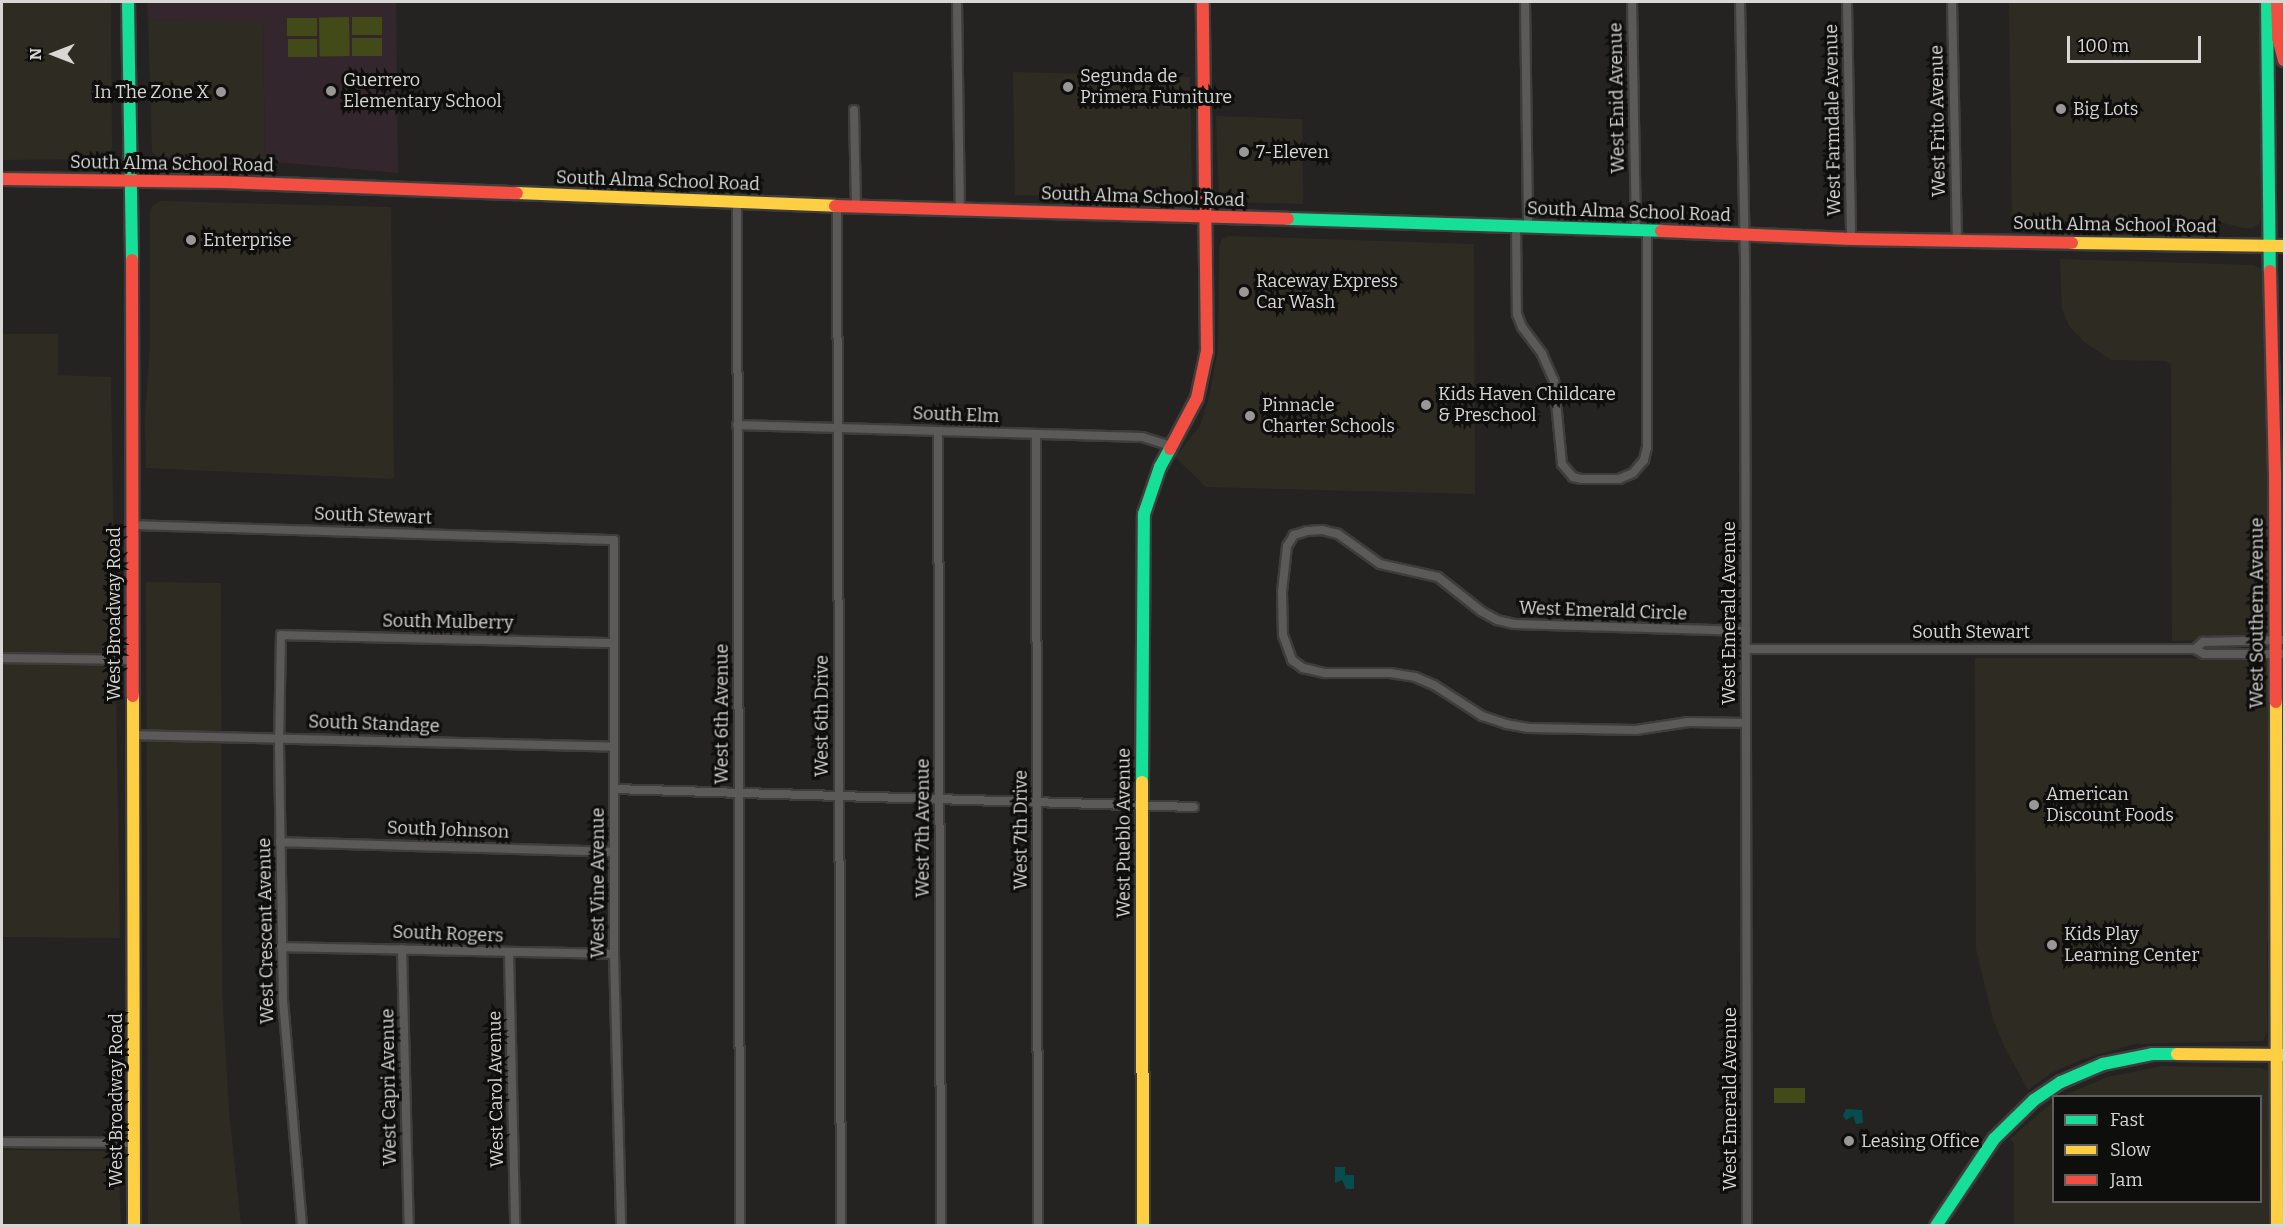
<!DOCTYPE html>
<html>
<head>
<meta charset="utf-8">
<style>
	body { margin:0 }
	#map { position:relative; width:2286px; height:1227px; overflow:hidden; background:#242322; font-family:Bitter,serif }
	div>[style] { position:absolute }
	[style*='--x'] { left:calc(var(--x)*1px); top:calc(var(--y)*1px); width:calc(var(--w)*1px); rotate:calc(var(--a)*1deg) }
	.built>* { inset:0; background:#2e2b23 }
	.education>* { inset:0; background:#34262d }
	.green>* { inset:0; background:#424a18; transform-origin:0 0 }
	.water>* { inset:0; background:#074d50 }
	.roads { filter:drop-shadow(2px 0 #3e3d3c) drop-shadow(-2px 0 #3e3d3c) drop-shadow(0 2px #3e3d3c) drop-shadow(0 -2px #3e3d3c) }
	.street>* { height:8px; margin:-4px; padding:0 4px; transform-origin:4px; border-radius:4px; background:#5b5a59 }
	.fast>* { height:12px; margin:-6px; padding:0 6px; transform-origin:6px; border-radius:6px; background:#16e098 }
	.slow>* { height:12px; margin:-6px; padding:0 6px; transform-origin:6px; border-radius:6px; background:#ffcf43 }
	.jam>* { height:12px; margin:-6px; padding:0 6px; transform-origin:6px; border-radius:6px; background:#f24e42 }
	.dots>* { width:16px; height:16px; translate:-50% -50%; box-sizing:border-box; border:3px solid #0e0e0c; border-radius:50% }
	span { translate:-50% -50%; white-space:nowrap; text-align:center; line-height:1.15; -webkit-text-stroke:6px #0e0e0c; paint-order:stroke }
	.poi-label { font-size:18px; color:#d8d7d5 }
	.left { translate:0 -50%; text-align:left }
	.right { translate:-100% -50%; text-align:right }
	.street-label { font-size:18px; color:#d8d7d5 }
	.frame { position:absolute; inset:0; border:3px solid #d8d7d5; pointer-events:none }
	.legend { position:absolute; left:2052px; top:1095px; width:210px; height:108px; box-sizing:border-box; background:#0e0e0c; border:2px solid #5f5e5c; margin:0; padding:8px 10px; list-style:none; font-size:18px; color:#d8d7d5 }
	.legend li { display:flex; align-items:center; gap:12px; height:30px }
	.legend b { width:30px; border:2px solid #5f5e5c }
	.north { position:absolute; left:24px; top:24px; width:60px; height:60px; -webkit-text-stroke:4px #0e0e0c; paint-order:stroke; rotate:270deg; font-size:16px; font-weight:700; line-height:24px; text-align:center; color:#d8d7d5 }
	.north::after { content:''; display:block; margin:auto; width:21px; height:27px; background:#d8d7d5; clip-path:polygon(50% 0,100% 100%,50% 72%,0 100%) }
	.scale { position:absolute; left:2067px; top:36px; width:134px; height:27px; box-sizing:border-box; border:3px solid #d8d7d5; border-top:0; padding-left:8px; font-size:18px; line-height:21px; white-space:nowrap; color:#d8d7d5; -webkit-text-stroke:4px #0e0e0c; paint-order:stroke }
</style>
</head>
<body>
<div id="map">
	<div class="built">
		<div style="clip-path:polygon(2px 2px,111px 2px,112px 148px,106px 159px,2px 160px)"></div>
		<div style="clip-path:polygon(2009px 2px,2259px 2px,2262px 216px,2259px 224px,2252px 228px,2244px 228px,2215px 221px,2187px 221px,2166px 224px,2012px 222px)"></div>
		<div style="clip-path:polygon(148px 20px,263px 21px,265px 161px,165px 158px,157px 157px,152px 152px)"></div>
		<div style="clip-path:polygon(1013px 72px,1190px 77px,1192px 189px,1189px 196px,1182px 199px,1015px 195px)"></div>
		<div style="clip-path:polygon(1216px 116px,1302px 119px,1303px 204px,1231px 202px,1219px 197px)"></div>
		<div style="clip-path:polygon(161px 201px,391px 207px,394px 479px,146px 468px,145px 419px,150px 343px,150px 212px,152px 206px)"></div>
		<div style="clip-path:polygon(1229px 236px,1474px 244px,1475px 494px,1206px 487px,1175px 457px,1200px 426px,1209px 397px,1218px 349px,1219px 247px,1222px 239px)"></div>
		<div style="clip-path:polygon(2060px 259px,2253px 265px,2265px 270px,2263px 343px,2268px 380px,2269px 438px,2270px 636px,2267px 639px,2172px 641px,2171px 364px,2165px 361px,2111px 360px,2084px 342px,2069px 326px,2062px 309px)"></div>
		<div style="clip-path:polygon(2px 334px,58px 334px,58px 375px,111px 377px,120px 938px,2px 937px)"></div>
		<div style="clip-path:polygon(146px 582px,221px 583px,222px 989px,229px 1111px,241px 1225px,148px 1225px)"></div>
		<div style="clip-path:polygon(1975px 658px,2263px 658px,2270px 661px,2272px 902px,2267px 947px,2267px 1033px,2263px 1041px,2134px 1044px,2083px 1059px,2051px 1073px,2028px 1090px,2004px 1046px,1993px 1019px,1976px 949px)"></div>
		<div style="clip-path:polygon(2162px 1066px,2260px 1068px,2269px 1071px,2272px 1076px,2272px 1225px,2014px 1225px,2014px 1143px,2010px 1139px,2053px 1102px,2054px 1202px,2260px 1202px,2260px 1096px,2063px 1096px,2107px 1077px)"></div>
		<div style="clip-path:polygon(2px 1150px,102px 1151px,118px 1155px,121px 1225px,2px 1225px)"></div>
	</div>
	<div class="education">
		<div style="clip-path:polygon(147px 2px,396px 2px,398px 173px,265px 161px,263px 22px,148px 20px)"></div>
	</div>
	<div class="green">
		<div style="left:349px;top:17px;width:39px;height:30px;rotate:89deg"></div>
		<div style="left:382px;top:17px;width:18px;height:30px;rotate:90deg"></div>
		<div style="left:287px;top:18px;width:30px;height:18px"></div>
		<div style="left:352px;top:38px;width:30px;height:18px"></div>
		<div style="left:288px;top:39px;width:29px;height:18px"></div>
		<div style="left:1774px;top:1088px;width:31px;height:15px"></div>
	</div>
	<div class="water">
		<div style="clip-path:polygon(1846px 1109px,1862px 1110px,1863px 1123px,1856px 1124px,1853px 1116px,1846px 1120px,1843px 1116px)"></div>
		<div style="clip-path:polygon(1335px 1167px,1345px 1167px,1345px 1175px,1354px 1175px,1354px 1189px,1346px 1189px,1342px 1180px,1335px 1183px)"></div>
	</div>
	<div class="roads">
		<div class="street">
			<div style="--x:957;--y:2;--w:208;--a:89.2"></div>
			<div style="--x:1525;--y:2;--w:224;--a:89.2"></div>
			<div style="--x:1632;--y:2;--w:229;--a:89"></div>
			<div style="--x:1740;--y:2;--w:253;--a:88.9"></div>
			<div style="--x:1745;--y:255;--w:971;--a:89.88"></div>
			<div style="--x:1847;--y:2;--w:237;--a:89"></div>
			<div style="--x:1952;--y:2;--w:238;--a:88.8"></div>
			<div style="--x:854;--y:110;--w:97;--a:88.8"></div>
			<div style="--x:737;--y:202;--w:1024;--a:89.83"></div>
			<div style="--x:837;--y:206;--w:1020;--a:89.78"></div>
			<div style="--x:1516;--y:225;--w:89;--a:89.4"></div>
			<div style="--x:1517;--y:314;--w:14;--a:69"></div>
			<div style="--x:1522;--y:327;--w:34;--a:53"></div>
			<div style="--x:1542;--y:354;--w:30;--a:66"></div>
			<div style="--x:1554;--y:381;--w:83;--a:84.5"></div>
			<div style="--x:1562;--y:464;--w:17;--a:50"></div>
			<div style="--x:1573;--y:477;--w:9;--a:13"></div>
			<div style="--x:1582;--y:479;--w:37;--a:0"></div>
			<div style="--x:1619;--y:479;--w:15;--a:-23"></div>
			<div style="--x:1633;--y:473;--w:17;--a:-50"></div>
			<div style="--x:1644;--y:460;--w:13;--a:-77"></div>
			<div style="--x:1647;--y:447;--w:216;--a:-90"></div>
			<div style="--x:737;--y:425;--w:405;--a:1.7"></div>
			<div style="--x:1142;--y:437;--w:31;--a:17"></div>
			<div style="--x:938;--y:431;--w:795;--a:89.78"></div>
			<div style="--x:1036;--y:434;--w:792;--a:89.86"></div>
			<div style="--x:132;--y:525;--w:482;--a:1.8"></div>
			<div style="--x:614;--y:540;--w:414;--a:90"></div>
			<div style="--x:614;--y:954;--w:272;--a:88.5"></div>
			<div style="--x:1746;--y:631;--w:232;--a:-178.3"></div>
			<div style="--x:1514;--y:624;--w:17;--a:-167"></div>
			<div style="--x:1497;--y:620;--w:18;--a:-151"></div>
			<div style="--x:1481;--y:611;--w:55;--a:-141.7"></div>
			<div style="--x:1438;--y:577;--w:59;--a:-167.4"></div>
			<div style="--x:1380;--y:564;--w:52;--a:-144.5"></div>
			<div style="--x:1338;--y:534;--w:16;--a:-166"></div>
			<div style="--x:1322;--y:530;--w:15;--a:176"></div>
			<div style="--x:1307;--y:531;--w:14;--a:163"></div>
			<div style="--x:1294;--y:535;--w:13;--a:122"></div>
			<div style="--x:1287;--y:546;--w:46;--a:96.2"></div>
			<div style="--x:1282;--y:592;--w:43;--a:88.7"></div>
			<div style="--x:1283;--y:635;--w:27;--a:70"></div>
			<div style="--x:1292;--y:660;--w:14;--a:36"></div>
			<div style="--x:1303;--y:668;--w:23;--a:13"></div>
			<div style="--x:1325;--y:673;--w:65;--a:0"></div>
			<div style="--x:1390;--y:673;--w:25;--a:9"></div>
			<div style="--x:1415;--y:677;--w:21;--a:23"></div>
			<div style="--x:1434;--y:685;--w:57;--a:32.9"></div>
			<div style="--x:1482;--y:716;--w:25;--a:18"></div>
			<div style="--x:1506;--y:724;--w:23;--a:10"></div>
			<div style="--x:1529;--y:728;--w:107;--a:1.1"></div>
			<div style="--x:1636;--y:730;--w:53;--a:-8.7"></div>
			<div style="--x:1688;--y:722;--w:58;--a:1"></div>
			<div style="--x:1746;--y:649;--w:449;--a:0"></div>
			<div style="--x:2195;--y:649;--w:10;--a:29"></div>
			<div style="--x:2204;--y:654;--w:80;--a:0"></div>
			<div style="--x:2195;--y:649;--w:11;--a:-41"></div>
			<div style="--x:2203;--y:642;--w:81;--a:-1.4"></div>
			<div style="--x:2;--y:658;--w:130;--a:0.9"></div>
			<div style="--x:133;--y:735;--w:481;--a:1.4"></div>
			<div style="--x:614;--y:789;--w:580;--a:1.78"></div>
			<div style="--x:280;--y:842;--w:334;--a:1.7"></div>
			<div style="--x:281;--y:947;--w:333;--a:1.2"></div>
			<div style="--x:402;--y:949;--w:277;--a:88.6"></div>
			<div style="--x:509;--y:953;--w:273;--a:88.7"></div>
			<div style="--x:2;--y:1142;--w:132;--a:0.4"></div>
			<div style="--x:302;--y:1226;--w:228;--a:-94.8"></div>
			<div style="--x:283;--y:999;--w:251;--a:-90.9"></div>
			<div style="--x:279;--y:748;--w:113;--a:-89"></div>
			<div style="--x:281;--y:635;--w:332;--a:1.4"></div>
		</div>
		<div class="fast">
			<div style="--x:128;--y:2;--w:258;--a:89.1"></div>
			<div style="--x:2267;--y:2;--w:269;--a:89.4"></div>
			<div style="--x:1288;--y:219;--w:373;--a:1.8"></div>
			<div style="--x:1142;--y:782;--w:268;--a:-89.6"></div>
			<div style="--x:1144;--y:514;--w:50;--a:-71.2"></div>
			<div style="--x:1160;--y:467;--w:21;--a:-61"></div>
			<div style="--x:1936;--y:1226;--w:105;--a:-56.3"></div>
			<div style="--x:1994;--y:1139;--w:56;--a:-44.3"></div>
			<div style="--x:2034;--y:1100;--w:32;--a:-34"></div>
			<div style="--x:2061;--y:1082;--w:46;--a:-23.2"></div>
			<div style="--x:2103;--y:1064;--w:50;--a:-11.5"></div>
			<div style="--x:2152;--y:1054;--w:25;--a:0"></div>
		</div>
		<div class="slow">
			<div style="--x:517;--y:193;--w:318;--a:2.3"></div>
			<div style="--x:2072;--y:243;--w:212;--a:0.8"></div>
			<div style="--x:133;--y:696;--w:530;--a:89.89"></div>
			<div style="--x:2276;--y:702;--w:524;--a:89.89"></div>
			<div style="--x:1142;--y:782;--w:444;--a:89.9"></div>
			<div style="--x:2177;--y:1054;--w:107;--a:0.5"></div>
		</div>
		<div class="jam">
			<div style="--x:2277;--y:2;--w:36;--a:88"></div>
			<div style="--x:2278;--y:38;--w:23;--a:75"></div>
			<div style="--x:2;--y:179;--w:222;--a:0.8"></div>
			<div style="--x:224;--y:182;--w:293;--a:2.2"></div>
			<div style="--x:835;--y:206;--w:453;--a:1.6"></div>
			<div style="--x:1661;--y:231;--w:190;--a:2.4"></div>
			<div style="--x:1851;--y:239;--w:221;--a:1"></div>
			<div style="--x:132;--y:260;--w:436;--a:89.9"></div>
			<div style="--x:2270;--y:271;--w:201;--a:88.6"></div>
			<div style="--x:2275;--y:472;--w:230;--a:89.8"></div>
			<div style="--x:1170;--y:449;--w:58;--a:-62.1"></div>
			<div style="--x:1197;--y:398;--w:48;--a:-78"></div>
			<div style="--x:1207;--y:351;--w:349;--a:-90.7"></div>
		</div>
	</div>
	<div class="dots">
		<div style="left:1068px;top:87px;background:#999896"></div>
		<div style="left:331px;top:91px;background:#999896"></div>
		<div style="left:221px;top:92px;background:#999896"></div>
		<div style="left:2061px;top:109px;background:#999896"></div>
		<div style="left:1244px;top:152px;background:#999896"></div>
		<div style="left:191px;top:240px;background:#999896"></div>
		<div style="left:1244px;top:292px;background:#999896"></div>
		<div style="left:1426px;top:405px;background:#999896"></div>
		<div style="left:1250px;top:416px;background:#999896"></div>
		<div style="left:2034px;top:805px;background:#999896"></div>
		<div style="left:2052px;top:945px;background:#999896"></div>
		<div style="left:1849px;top:1141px;background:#999896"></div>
	</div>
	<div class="poi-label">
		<span class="left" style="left:1080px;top:87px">Segunda de<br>Primera Furniture</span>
		<span class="left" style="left:343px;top:91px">Guerrero<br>Elementary School</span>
		<span class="right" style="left:209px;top:92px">In The Zone X</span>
		<span class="left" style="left:2073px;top:109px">Big Lots</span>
		<span class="left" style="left:1256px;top:152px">7-Eleven</span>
		<span class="left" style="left:203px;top:240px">Enterprise</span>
		<span class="left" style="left:1256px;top:292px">Raceway Express<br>Car Wash</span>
		<span class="left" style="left:1438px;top:405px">Kids Haven Childcare<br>&amp; Preschool</span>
		<span class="left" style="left:1262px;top:416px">Pinnacle<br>Charter Schools</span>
		<span class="left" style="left:2046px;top:805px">American<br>Discount Foods</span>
		<span class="left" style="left:2064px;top:945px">Kids Play<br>Learning Center</span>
		<span class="left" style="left:1861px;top:1141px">Leasing Office</span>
	</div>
	<div class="street-label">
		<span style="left:1617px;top:98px;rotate:-91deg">West Enid Avenue</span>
		<span style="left:1833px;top:120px;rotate:-91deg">West Farmdale Avenue</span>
		<span style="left:1938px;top:121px;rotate:-91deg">West Frito Avenue</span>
		<span style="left:172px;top:164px;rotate:1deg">South Alma School Road</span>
		<span style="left:658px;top:181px;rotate:2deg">South Alma School Road</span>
		<span style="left:1143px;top:197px;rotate:2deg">South Alma School Road</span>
		<span style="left:1629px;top:212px;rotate:2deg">South Alma School Road</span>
		<span style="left:2115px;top:225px;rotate:1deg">South Alma School Road</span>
		<span style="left:956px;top:415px;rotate:2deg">South Elm</span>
		<span style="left:373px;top:516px;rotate:2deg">South Stewart</span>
		<span style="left:1603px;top:611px;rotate:2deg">West Emerald Circle</span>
		<span style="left:1729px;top:613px;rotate:-90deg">West Emerald Avenue</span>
		<span style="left:2257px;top:613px;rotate:-90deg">West Southern Avenue</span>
		<span style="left:114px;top:614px;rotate:-90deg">West Broadway Road</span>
		<span style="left:448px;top:622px;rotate:1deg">South Mulberry</span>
		<span style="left:1971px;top:632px">South Stewart</span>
		<span style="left:722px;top:714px;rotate:-90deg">West 6th Avenue</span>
		<span style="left:822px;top:716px;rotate:-90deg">West 6th Drive</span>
		<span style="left:374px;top:724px;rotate:2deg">South Standage</span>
		<span style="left:923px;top:828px;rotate:-90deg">West 7th Avenue</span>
		<span style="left:448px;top:830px;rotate:2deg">South Johnson</span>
		<span style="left:1021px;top:830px;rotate:-90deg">West 7th Drive</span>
		<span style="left:1124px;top:833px;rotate:-90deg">West Pueblo Avenue</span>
		<span style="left:598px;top:883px;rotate:-90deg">West Vine Avenue</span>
		<span style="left:266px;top:931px;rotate:-91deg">West Crescent Avenue</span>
		<span style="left:448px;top:934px;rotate:2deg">South Rogers</span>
		<span style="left:389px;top:1087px;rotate:-91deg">West Capri Avenue</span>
		<span style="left:496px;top:1089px;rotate:-91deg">West Carol Avenue</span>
		<span style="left:1730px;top:1099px;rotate:-90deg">West Emerald Avenue</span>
		<span style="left:116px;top:1100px;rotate:-90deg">West Broadway Road</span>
	</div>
	<div class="frame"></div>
	<ul class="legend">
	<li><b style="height:8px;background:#16e098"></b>Fast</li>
	<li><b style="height:8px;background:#ffcf43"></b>Slow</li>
	<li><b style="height:8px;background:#f24e42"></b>Jam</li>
	</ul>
	<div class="north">N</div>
	<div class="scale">100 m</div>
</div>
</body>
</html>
